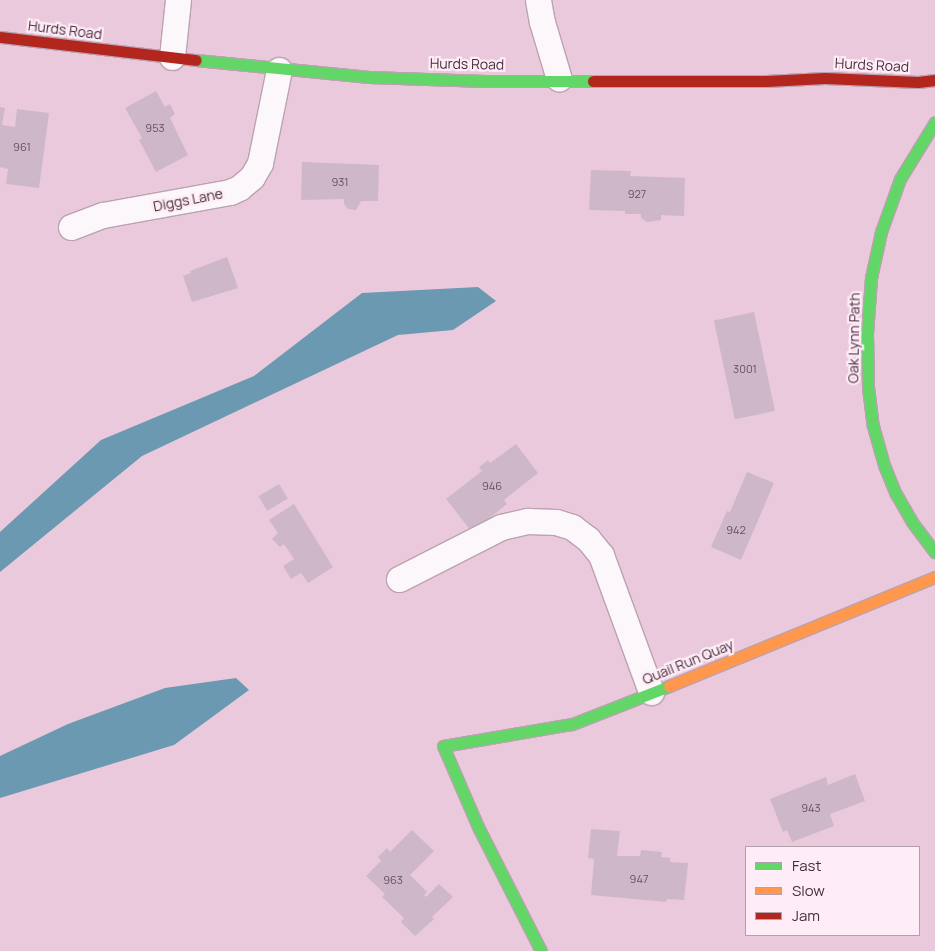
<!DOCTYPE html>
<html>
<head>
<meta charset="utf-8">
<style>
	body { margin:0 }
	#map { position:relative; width:935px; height:951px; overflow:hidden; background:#eac9dc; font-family:Manrope,sans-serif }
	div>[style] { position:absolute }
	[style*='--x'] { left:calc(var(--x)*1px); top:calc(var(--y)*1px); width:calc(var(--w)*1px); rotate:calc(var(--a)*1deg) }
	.water>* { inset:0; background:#6b99b1 }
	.building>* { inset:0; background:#ceb7c9; transform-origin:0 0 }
	.roads { filter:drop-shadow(1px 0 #bba2b1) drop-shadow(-1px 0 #bba2b1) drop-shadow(0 1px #bba2b1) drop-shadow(0 -1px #bba2b1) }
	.street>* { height:25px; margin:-12.5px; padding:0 12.5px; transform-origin:12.5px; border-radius:12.5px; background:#fcf7fa }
	.fast>* { height:11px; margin:-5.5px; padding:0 5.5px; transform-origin:5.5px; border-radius:5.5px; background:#63d668 }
	.slow>* { height:11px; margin:-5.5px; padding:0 5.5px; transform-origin:5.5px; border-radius:5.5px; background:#ff974d }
	.jam>* { height:11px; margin:-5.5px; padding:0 5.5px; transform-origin:5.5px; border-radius:5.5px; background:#b3261e }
	span { translate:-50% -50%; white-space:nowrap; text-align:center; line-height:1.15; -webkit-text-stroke:4.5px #feecf6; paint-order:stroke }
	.number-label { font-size:11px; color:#67505e }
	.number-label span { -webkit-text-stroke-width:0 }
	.street-label { font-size:14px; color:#452e3b }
	.legend { position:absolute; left:745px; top:846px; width:175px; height:90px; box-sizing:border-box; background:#feecf6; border:1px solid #b4a0ab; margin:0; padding:6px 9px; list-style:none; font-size:15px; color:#452e3b }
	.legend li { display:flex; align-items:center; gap:10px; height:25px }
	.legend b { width:25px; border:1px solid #b4a0ab }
</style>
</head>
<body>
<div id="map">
	<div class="water">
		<div style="clip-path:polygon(478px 287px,496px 301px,453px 330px,398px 335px,142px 456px,0 572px,0 532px,101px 440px,254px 376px,362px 293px)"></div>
		<div style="clip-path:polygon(236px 678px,249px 690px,174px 745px,0 798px,0 756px,68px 724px,165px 688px)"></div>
	</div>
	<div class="building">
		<div style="clip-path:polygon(156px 91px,165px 107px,170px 104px,175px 114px,170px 118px,188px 155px,156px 172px,139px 140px,142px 138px,125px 108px)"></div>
		<div style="clip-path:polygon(0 107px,5px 108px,2px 125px,15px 127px,17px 109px,49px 113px,39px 188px,6px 184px,8px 169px,0 167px)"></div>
		<div style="clip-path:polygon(302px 162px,379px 165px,378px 201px,361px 201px,356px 210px,348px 209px,344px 204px,344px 199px,301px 200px)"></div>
		<div style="clip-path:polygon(591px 170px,631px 171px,630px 176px,685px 178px,684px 216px,661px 215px,661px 220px,647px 222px,641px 218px,641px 214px,625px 214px,625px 211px,589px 210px)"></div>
		<div style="clip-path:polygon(227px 257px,238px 288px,192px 302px,183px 276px,191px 273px,190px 271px)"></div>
		<div style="left:754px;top:312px;width:101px;height:41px;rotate:78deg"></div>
		<div style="clip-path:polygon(516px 444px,538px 473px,504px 500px,507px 504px,472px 532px,446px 499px,482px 471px,479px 467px,488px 460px,490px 463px)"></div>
		<div style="clip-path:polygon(747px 472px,774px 483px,741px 560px,711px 547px,727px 511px,730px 512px)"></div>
		<div style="left:279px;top:484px;width:17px;height:24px;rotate:59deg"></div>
		<div style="clip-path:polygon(294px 504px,333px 567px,308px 583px,301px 573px,291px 579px,283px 566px,294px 559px,284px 544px,280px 547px,272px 539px,278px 533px,269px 520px)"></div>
		<div style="clip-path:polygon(855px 774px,865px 801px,830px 814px,834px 826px,792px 842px,787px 830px,783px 832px,770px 799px,826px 777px,828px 785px)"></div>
		<div style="clip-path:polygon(591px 829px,620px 831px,617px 856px,640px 856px,641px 850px,662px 852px,661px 857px,670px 858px,670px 862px,688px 863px,684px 900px,667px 899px,666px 902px,591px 895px,594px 859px,588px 858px)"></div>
		<div style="clip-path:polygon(412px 830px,434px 851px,410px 875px,427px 892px,424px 895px,426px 897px,439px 884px,453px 897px,432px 917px,434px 919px,415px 936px,401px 922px,404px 918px,382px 897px,385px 894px,366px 876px,381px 861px,378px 857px,387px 848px,390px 852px)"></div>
	</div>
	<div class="roads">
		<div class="street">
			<div style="--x:538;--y:0;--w:22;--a:80"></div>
			<div style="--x:542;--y:22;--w:59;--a:73.4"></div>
			<div style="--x:172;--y:57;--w:57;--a:-84"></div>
			<div style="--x:71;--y:227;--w:34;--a:-21"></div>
			<div style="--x:103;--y:215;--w:129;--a:-10.3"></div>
			<div style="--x:230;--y:192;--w:10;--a:-24"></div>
			<div style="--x:239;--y:188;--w:17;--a:-40"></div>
			<div style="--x:252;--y:177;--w:16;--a:-60"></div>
			<div style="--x:260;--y:163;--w:95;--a:-78.5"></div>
			<div style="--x:399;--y:579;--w:114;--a:-27"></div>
			<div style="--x:501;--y:527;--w:28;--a:-13"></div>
			<div style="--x:528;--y:521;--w:28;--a:2"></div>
			<div style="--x:556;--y:522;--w:17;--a:17"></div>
			<div style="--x:572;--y:527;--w:20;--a:37"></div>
			<div style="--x:588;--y:539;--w:21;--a:51"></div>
			<div style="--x:601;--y:555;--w:146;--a:69.9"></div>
		</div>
		<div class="fast">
			<div style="--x:196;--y:60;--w:174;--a:5.6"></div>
			<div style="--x:369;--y:77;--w:116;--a:2"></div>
			<div style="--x:485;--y:81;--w:108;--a:0"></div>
			<div style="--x:935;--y:122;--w:67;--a:121.6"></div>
			<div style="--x:900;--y:179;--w:56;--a:109.7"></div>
			<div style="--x:881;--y:232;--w:47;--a:102.3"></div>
			<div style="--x:871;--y:278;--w:56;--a:94.1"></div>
			<div style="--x:867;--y:334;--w:53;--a:88.9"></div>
			<div style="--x:868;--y:387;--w:39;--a:83"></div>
			<div style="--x:873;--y:426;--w:41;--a:74.2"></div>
			<div style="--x:884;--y:465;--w:31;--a:68"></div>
			<div style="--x:896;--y:494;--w:32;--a:60"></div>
			<div style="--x:912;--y:522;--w:38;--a:53"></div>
			<div style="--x:541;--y:951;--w:137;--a:-116.9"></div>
			<div style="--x:479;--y:829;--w:90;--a:-113.4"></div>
			<div style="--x:443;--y:746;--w:131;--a:-9.7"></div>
			<div style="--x:572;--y:724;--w:104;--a:-21.4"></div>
		</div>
		<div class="slow">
			<div style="--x:669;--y:686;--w:287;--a:-22.3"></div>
		</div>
		<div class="jam">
			<div style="--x:0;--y:37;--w:197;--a:6.7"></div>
			<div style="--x:593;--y:81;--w:173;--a:0"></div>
			<div style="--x:766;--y:81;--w:59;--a:-2.9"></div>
			<div style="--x:825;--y:78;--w:93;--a:2.5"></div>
			<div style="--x:918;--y:82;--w:17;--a:-7"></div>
		</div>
	</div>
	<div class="number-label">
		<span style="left:155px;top:128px">953</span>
		<span style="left:22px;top:147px">961</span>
		<span style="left:340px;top:182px">931</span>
		<span style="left:637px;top:194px">927</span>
		<span style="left:745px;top:369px">3001</span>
		<span style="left:492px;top:486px">946</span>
		<span style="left:736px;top:530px">942</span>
		<span style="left:811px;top:808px">943</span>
		<span style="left:639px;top:879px">947</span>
		<span style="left:393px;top:880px">963</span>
	</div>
	<div class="street-label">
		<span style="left:65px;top:30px;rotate:7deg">Hurds Road</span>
		<span style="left:467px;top:64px;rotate:1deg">Hurds Road</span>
		<span style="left:872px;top:65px;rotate:3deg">Hurds Road</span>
		<span style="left:188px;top:200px;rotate:-11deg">Diggs Lane</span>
		<span style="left:854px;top:338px;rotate:-89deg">Oak Lynn Path</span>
		<span style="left:688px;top:662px;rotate:-22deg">Quail Run Quay</span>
	</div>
	<ul class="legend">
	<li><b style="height:6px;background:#63d668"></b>Fast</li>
	<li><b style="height:6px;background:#ff974d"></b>Slow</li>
	<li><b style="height:6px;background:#b3261e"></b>Jam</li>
	</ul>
</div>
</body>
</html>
